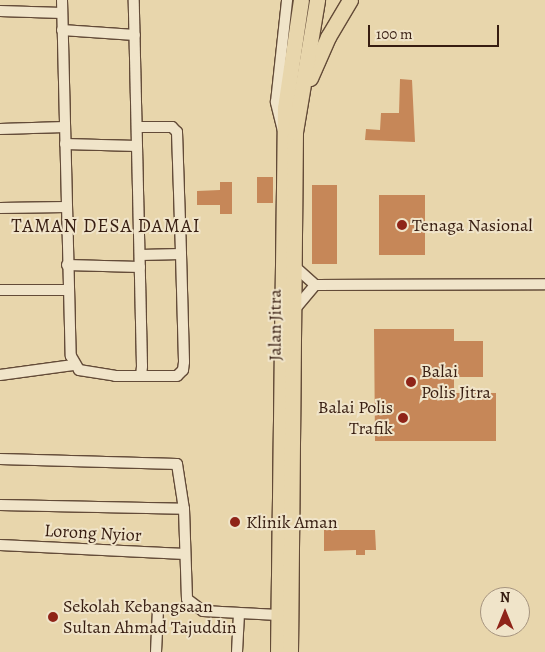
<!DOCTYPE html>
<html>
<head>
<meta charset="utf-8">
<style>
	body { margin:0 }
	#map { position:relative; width:545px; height:652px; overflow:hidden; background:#e8d6ac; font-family:Alegreya,serif }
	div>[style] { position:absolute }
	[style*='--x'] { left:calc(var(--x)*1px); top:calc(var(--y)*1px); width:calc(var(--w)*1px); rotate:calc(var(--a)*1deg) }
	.building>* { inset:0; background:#c68758; transform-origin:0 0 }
	.roads { filter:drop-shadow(1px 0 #634b38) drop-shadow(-1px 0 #634b38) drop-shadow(0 1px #634b38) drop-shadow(0 -1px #634b38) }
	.minor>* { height:10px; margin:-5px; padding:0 5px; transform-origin:5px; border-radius:5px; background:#f0e4c9 }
	.highway>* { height:15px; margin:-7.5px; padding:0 7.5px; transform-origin:7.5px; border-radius:7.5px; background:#e8d6ac }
	.dots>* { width:14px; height:14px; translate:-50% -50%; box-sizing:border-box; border:2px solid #f0e4c9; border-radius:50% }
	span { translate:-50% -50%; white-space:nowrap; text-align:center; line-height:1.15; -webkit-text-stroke:4px #f0e4c9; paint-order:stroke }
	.poi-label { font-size:18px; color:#371d11 }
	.left { translate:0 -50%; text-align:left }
	.right { translate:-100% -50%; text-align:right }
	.street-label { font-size:18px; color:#371d11 }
	.neighbourhood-label { font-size:19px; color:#371d11; letter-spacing:1px }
	.north { position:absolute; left:480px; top:587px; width:50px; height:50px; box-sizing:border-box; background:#f0e4c9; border:1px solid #a6947f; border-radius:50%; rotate:0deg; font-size:14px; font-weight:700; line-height:20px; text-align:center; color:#371d11 }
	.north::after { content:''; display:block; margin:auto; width:18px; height:22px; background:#8f2418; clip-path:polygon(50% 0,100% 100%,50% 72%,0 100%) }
	.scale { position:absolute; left:368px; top:25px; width:131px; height:22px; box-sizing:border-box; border:2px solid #371d11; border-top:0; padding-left:6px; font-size:15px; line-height:18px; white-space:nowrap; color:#371d11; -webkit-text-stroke:4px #f0e4c9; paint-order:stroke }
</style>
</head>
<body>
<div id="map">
	<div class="building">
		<div style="clip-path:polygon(400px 79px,412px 80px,415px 142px,365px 140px,366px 129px,380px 130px,381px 113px,399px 113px)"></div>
		<div style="left:257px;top:177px;width:16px;height:26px"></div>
		<div style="clip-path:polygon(220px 182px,232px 182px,232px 214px,220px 214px,220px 205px,197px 205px,197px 191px,220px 190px)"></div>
		<div style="left:312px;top:185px;width:25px;height:79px"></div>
		<div style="left:379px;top:195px;width:46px;height:60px"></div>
		<div style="clip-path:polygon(374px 329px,454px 329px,454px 341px,483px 341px,483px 377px,454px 377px,454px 393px,496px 393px,496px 441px,375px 441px)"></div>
		<div style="clip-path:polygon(324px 530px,375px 530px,376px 550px,365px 550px,365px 555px,356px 555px,356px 550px,324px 551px)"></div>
	</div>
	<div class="roads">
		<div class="minor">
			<div style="--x:62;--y:0;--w:356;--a:88.6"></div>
			<div style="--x:71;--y:356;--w:16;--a:60"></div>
			<div style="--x:79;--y:370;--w:36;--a:9"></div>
			<div style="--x:115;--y:376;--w:26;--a:0"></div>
			<div style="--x:141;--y:376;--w:10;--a:-84"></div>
			<div style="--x:142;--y:366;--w:366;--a:-91.3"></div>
			<div style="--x:0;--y:11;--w:62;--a:1.8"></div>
			<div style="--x:62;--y:30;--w:73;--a:3.9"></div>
			<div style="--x:137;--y:127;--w:35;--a:0"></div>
			<div style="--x:172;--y:127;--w:7;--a:45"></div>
			<div style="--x:177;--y:132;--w:122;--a:88.1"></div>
			<div style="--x:0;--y:129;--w:65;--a:-1.8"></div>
			<div style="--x:283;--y:131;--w:30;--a:-104"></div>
			<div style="--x:276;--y:102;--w:103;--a:-83.8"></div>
			<div style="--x:65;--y:144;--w:72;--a:1.6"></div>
			<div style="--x:0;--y:208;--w:66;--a:-0.9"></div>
			<div style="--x:140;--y:255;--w:41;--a:-1.4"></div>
			<div style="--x:181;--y:254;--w:108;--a:88.4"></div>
			<div style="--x:184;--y:362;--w:8;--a:97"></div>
			<div style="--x:183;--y:370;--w:8;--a:135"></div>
			<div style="--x:177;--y:376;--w:36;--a:180"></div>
			<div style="--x:67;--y:265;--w:73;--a:1.6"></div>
			<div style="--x:293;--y:265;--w:30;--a:42"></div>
			<div style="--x:315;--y:285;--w:230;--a:-0.2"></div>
			<div style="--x:0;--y:290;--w:67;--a:0"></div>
			<div style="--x:295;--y:309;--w:31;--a:-50"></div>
			<div style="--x:0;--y:375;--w:74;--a:-7.8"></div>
			<div style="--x:0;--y:459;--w:177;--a:1.6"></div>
			<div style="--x:177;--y:464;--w:46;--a:81.2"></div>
			<div style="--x:184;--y:509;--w:90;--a:88.1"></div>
			<div style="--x:187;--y:599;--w:20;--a:37"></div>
			<div style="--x:203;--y:611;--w:75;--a:3.1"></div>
			<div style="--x:0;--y:505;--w:184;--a:1.2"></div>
			<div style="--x:0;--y:545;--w:185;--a:2.8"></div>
			<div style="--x:156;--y:652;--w:43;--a:-87.3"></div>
			<div style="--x:237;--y:652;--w:37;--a:-87"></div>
		</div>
		<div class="highway">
			<div style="--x:310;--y:78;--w:45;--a:-66.3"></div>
			<div style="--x:328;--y:37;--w:43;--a:-59.3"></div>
			<div style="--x:278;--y:652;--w:544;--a:-89.26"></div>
			<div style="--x:285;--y:108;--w:109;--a:-81.6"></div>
			<div style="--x:290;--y:652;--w:520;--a:-89.45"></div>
			<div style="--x:295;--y:132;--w:134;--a:-80.5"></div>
		</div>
	</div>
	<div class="dots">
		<div style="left:402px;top:225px;background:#8f2418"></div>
		<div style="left:411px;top:382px;background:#8f2418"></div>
		<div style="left:403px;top:418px;background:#8f2418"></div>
		<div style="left:235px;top:522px;background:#8f2418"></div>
		<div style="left:53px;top:617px;background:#8f2418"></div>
	</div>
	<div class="poi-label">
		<span class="left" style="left:412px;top:225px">Tenaga Nasional</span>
		<span class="left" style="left:421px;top:382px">Balai<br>Polis Jitra</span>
		<span class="right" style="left:393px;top:418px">Balai Polis<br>Trafik</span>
		<span class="left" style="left:246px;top:522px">Klinik Aman</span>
		<span class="left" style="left:63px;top:617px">Sekolah Kebangsaan<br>Sultan Ahmad Tajuddin</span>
	</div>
	<div class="street-label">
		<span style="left:275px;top:325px;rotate:-90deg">Jalan Jitra</span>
		<span style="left:93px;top:533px;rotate:3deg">Lorong Nyior</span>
	</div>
	<div class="neighbourhood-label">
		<span style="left:106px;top:227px">TAMAN DESA DAMAI</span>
	</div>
	<div class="north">N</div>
	<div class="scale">100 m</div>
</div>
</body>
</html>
